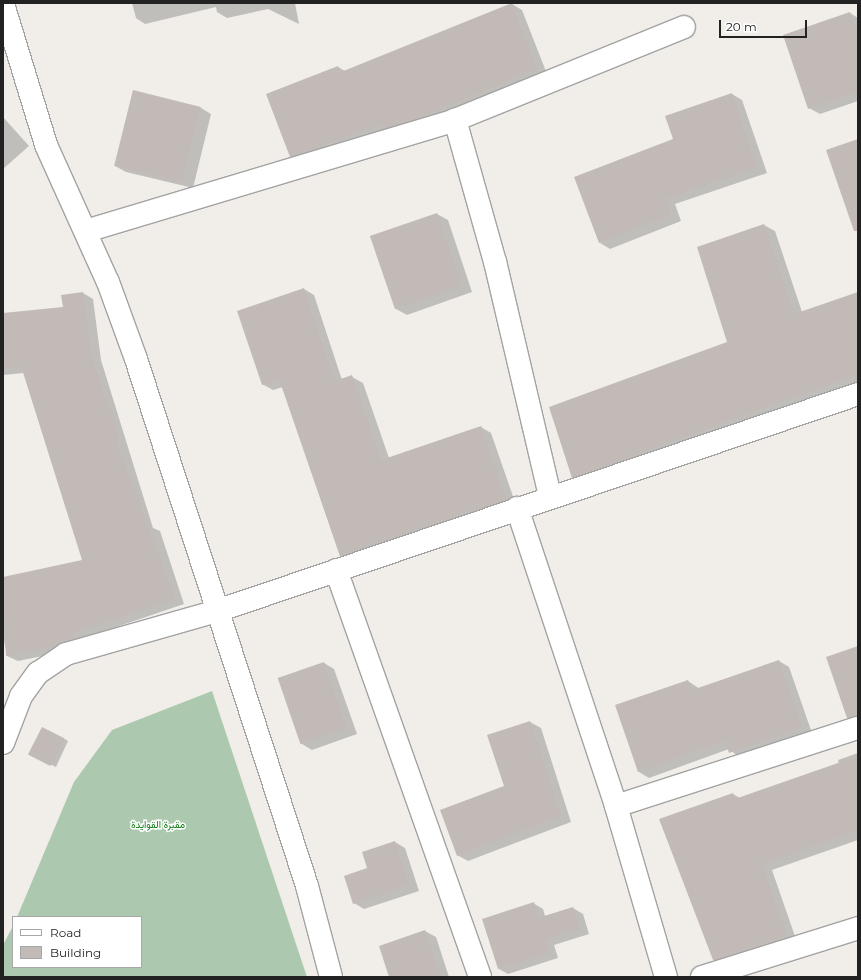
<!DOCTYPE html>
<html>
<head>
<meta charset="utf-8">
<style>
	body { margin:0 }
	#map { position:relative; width:861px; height:980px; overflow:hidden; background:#f1eee9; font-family:Montserrat,Vazirmatn,sans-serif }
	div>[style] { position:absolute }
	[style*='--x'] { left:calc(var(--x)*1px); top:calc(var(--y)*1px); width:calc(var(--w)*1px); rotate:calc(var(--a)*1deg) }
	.cemetery>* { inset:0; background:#acc9af }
	.shadow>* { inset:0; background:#0003 }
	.building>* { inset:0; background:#c2bab6; transform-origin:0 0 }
	.roads { filter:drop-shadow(1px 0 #a3a3a3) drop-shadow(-1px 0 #a3a3a3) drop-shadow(0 1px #a3a3a3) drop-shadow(0 -1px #a3a3a3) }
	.street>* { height:22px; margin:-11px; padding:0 11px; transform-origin:11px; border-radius:11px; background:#fff }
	span { translate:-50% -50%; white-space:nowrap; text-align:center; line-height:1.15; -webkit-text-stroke:3px #fff; paint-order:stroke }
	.park-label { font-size:10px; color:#147c17 }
	.frame { position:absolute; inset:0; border:4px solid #222; pointer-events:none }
	.legend { position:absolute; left:12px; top:916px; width:130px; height:52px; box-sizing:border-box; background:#fff; border:1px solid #a7a7a7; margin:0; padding:5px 7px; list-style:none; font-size:12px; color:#222 }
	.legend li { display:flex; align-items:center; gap:8px; height:20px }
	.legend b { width:20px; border:1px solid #a7a7a7 }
	.scale { position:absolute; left:719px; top:20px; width:88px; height:18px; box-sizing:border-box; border:2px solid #222; border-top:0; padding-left:5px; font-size:12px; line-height:14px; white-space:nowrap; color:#222; -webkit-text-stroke:3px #fff; paint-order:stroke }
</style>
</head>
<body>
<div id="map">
	<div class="cemetery">
		<div style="clip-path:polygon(212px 691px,307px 977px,3px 977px,3px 945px,13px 926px,13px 967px,141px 967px,141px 917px,17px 917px,74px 782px,112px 730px)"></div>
	</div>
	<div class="shadow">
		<div style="clip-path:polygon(132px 3px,295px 3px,299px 24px,268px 9px,227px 18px,217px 12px,216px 7px,145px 24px,136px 18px)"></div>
		<div style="clip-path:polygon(512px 4px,522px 10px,547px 74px,430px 123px,301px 162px,290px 156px,338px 67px,345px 71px)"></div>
		<div style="clip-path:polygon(850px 13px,858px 18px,858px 101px,820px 114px,809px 108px)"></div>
		<div style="clip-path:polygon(134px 92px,201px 108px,211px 114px,193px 188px,126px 172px,115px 166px)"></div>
		<div style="clip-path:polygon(732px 94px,742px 100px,767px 173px,675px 204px,681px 221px,610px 249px,600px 243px,674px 140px)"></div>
		<div style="clip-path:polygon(3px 117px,29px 146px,3px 169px)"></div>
		<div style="clip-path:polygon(437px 214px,448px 220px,472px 292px,407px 315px,396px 309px,372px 236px)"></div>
		<div style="clip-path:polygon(764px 225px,775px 231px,802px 312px,858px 293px,858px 383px,584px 483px,573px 477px,728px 343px)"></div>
		<div style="clip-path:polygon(304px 289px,314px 295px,342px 380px,352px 377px,363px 383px,389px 458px,481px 427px,491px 433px,516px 505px,351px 562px,340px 556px,283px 387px,273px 390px,262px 384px)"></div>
		<div style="clip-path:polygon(83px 293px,93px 299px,101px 360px,153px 528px,160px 531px,184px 604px,84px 638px,67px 651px,18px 661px,7px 656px,3px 635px,3px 578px,83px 561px,24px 373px,3px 375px,3px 314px,64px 308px)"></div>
		<div style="clip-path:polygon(858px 647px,858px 724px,848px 718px)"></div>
		<div style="clip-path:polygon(779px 661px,789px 667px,812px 733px,740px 758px,729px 749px,649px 778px,639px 772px,616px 706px,688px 681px,700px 689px)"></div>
		<div style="clip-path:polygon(324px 663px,334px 669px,357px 734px,312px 750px,302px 744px)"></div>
		<div style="clip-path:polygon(530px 722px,541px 728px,571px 822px,468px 861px,457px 855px,505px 787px)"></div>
		<div style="clip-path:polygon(63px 738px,68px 741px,56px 767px,30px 755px)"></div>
		<div style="clip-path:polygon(858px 753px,858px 840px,772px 870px,797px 942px,725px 966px,714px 960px,661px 820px,733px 794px,740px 798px,839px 764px,838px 760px)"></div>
		<div style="clip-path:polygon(395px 842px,405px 848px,419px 891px,364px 909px,354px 903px,368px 869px)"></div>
		<div style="clip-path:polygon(533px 903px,543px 909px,545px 916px,573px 908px,583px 914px,589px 934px,554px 945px,558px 958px,508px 974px,499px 969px)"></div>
		<div style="clip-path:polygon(425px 931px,436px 937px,449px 977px,390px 977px)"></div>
	</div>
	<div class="building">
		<div style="clip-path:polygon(512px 3px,537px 69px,419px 118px,382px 129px,381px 125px,290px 157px,266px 94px,338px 66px,341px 72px)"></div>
		<div style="clip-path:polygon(850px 12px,858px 36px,858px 92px,808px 109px,783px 35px)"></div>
		<div style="left:133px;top:90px;width:70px;height:78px;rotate:14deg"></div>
		<div style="clip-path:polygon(732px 93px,757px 167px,665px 199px,671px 215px,599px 243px,574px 177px,673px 139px,665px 116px)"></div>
		<div style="clip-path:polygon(858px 139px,858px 231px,854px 231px,826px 150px)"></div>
		<div style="left:437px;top:213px;width:77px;height:71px;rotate:71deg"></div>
		<div style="clip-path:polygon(764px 224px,794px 314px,858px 292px,858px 374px,572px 478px,549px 407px,727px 342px,697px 247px)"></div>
		<div style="clip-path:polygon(304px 288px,335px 381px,352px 375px,381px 460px,481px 426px,506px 500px,340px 556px,279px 379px,262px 385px,237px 311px)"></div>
		<div style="clip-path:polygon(83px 292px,91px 354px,120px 439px,116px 440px,175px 599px,74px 633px,75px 638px,56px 646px,6px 656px,3px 577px,82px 560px,21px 366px,3px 368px,3px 313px,63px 307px,61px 295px)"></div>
		<div style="clip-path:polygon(858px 646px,858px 716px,847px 718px,826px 657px)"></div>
		<div style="clip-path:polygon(779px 660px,802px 727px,729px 753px,725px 741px,638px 772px,615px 705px,688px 680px,692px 690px)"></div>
		<div style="left:324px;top:662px;width:70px;height:49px;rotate:71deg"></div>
		<div style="clip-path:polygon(530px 721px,561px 816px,457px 856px,440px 810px,504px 786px,487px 735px)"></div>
		<div style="left:42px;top:727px;width:25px;height:31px;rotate:27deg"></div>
		<div style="clip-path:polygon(858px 756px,858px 831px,762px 864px,787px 936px,713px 960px,659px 819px,733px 793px,735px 799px)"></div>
		<div style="clip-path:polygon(395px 841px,409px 885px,353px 904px,344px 876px,367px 868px,362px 852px)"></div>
		<div style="clip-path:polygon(534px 902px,538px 918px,573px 907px,580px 929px,545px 939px,549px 953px,498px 969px,482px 919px)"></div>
		<div style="clip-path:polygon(425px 930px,441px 977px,389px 977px,379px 946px)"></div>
	</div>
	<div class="roads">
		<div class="street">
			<div style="--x:3;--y:4;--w:147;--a:73"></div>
			<div style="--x:46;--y:145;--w:150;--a:65.7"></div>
			<div style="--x:108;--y:282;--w:82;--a:70"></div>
			<div style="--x:136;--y:359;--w:554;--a:72.02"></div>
			<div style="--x:307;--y:886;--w:94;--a:75.2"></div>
			<div style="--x:86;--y:231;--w:385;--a:-16.7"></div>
			<div style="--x:550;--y:496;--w:240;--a:-103.2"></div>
			<div style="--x:495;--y:262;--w:148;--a:-105.7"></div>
			<div style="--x:455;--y:120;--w:247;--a:-22.1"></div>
			<div style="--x:517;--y:508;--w:314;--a:71.6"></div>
			<div style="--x:336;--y:570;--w:432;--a:70.5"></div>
			<div style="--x:3;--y:743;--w:50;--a:-69"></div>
			<div style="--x:21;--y:696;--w:29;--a:-54"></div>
			<div style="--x:38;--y:673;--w:34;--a:-34"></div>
			<div style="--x:66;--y:654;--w:157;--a:-15.9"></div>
			<div style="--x:217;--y:611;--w:677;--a:-18.7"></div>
			<div style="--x:666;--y:977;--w:178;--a:-106.3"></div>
			<div style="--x:616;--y:806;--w:254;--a:-17.9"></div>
			<div style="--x:702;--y:977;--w:164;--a:-17.4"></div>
		</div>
	</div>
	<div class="park-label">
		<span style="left:158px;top:825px">مقبرة القوايدة</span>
	</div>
	<div class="frame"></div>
	<ul class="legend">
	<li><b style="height:5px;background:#fff"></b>Road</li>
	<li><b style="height:11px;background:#c2bab6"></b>Building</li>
	</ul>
	<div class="scale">20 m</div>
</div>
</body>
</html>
